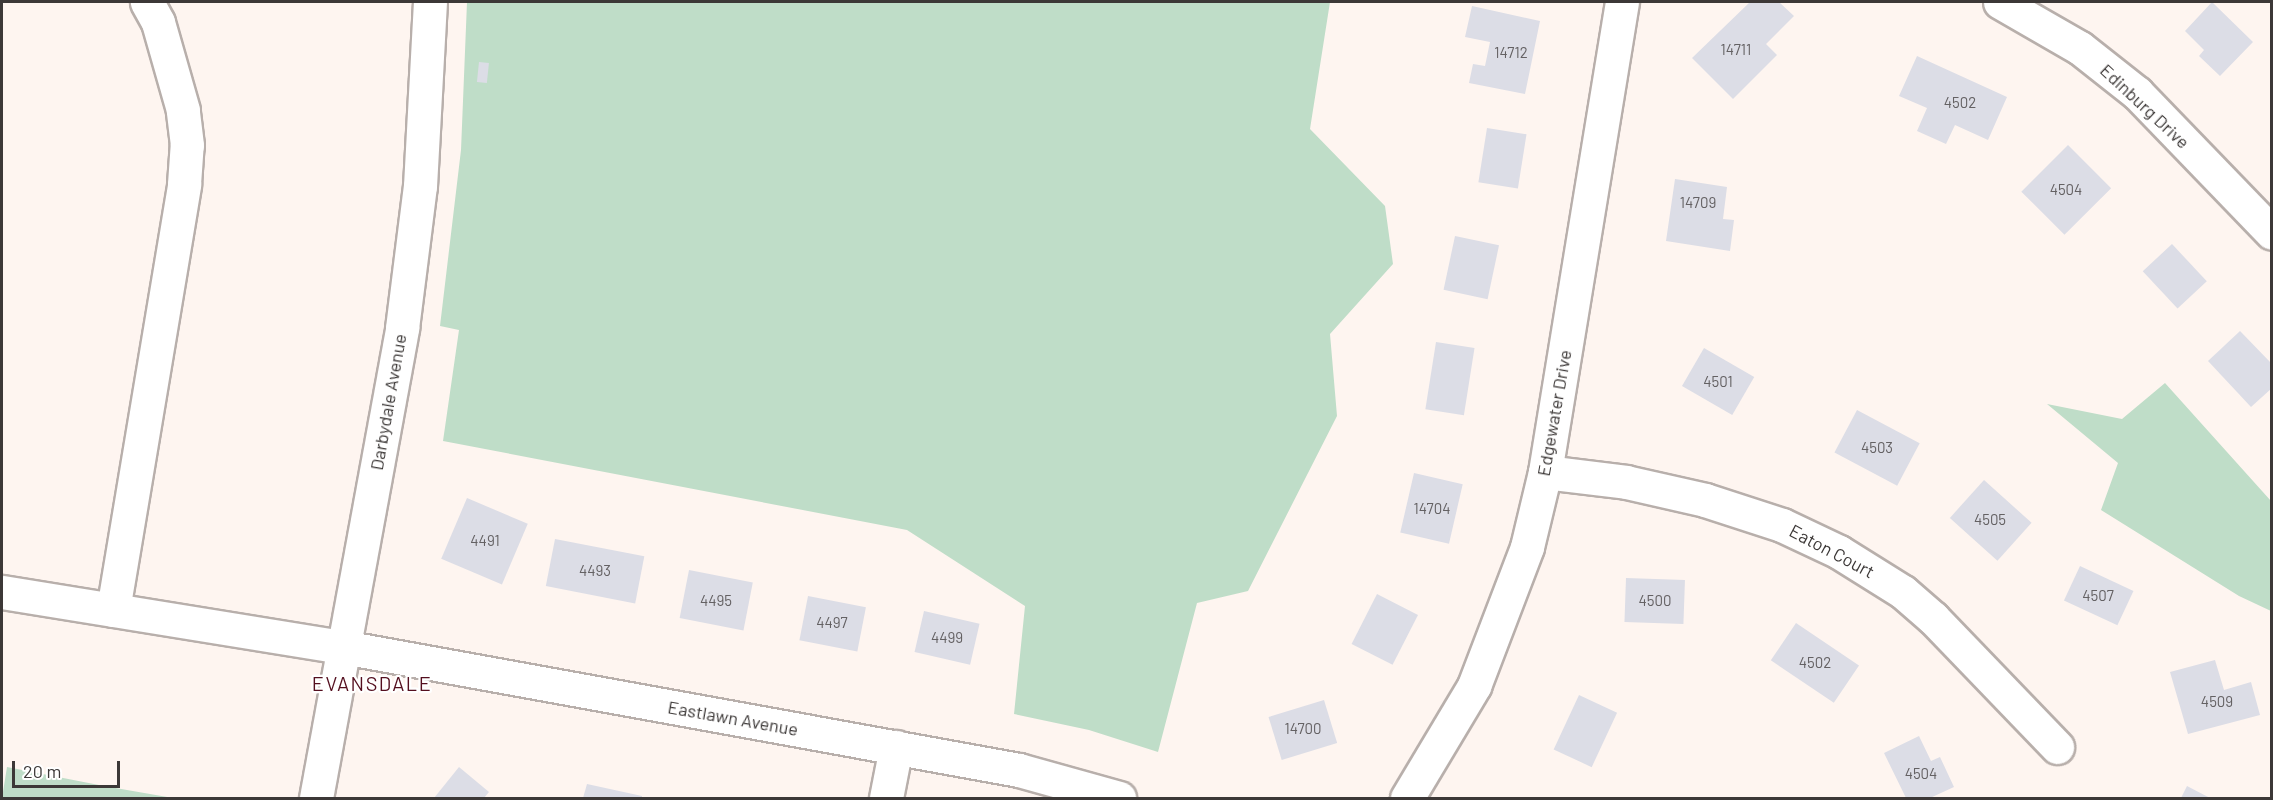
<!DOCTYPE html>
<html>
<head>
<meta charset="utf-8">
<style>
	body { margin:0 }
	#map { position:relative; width:2273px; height:800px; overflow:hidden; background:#fef5f0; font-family:Barlow,sans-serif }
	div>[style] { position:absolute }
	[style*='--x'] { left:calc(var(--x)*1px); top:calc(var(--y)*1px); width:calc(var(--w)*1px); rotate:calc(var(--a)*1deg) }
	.green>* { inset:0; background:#bfddc8 }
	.building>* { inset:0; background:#dcdde6; transform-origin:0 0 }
	.roads { filter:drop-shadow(2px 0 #b8afab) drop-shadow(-2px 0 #b8afab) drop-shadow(0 2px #b8afab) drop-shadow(0 -2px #b8afab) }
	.minor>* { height:33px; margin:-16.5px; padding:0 16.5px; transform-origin:16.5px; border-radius:16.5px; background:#fff }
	span { translate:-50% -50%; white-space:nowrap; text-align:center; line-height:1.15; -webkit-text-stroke:4.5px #fff; paint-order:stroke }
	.number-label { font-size:15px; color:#646163 }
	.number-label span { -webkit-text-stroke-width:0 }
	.street-label { font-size:18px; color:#3c3837 }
	.neighbourhood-label { font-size:20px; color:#540f1f; letter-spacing:1.5px }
	.frame { position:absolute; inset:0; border:3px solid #3c3837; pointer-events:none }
	.scale { position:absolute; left:12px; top:761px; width:108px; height:27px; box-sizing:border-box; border:3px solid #3c3837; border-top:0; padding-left:8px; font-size:18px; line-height:21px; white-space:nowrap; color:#3c3837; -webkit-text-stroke:4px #fff; paint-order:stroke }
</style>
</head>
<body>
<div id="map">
	<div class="green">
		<div style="clip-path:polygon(467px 2px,1330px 2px,1310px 129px,1385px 206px,1393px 264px,1330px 334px,1337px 416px,1248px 591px,1197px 603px,1158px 752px,1089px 730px,1014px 714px,1025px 606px,907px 530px,443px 441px,459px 330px,440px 326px,461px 150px)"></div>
		<div style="clip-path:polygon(2165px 383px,2271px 501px,2271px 611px,2239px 596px,2101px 510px,2118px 463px,2047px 404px,2122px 419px)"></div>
		<div style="clip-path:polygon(7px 767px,104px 786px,173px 798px,2px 798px)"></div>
	</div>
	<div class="building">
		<div style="clip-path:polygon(1750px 2px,1779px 2px,1794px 16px,1766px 44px,1777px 55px,1733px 99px,1692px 58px)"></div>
		<div style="clip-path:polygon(2212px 2px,2253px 42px,2220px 76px,2199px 56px,2204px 50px,2185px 31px)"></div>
		<div style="clip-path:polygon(1472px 6px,1540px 21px,1525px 94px,1469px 83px,1473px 64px,1485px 66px,1490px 42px,1465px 37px)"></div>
		<div style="clip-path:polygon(1917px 56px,2007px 97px,1988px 140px,1955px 125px,1946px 144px,1917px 131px,1927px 108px,1899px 96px)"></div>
		<div style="left:479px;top:62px;width:10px;height:20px;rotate:6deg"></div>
		<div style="left:1487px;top:128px;width:40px;height:55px;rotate:9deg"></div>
		<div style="left:2068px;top:145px;width:61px;height:66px;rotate:45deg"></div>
		<div style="clip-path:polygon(1675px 179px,1727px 187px,1723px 219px,1734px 220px,1730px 251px,1666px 241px)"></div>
		<div style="left:1455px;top:236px;width:45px;height:55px;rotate:12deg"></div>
		<div style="left:2172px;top:244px;width:51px;height:40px;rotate:47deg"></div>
		<div style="clip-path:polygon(2240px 331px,2272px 364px,2272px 388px,2251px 407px,2208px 361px)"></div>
		<div style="left:1436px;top:342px;width:39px;height:68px;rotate:9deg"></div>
		<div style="left:1704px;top:348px;width:58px;height:44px;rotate:30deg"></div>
		<div style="left:1857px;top:410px;width:71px;height:48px;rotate:28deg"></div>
		<div style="left:1414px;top:473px;width:50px;height:61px;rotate:13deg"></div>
		<div style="left:1984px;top:480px;width:64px;height:51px;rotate:42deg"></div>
		<div style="left:467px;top:498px;width:66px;height:66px;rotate:23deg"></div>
		<div style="left:555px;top:539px;width:91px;height:48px;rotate:11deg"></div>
		<div style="left:2080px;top:566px;width:59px;height:38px;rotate:25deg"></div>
		<div style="left:689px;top:570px;width:65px;height:49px;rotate:11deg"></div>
		<div style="left:1626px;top:578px;width:59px;height:44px;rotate:2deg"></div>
		<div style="left:1377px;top:594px;width:46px;height:56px;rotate:27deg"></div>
		<div style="left:808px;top:596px;width:59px;height:45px;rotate:11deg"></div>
		<div style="left:924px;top:611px;width:57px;height:42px;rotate:13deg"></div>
		<div style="left:1796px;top:623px;width:76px;height:45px;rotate:34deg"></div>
		<div style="clip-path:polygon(2215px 660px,2224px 690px,2251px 682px,2260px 715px,2188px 734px,2170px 672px)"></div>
		<div style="left:1579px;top:695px;width:42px;height:60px;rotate:25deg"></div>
		<div style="left:1324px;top:700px;width:45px;height:58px;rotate:73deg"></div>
		<div style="clip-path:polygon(1919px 736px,1931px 761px,1940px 757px,1954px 787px,1930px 798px,1906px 798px,1884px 753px)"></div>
		<div style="clip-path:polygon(459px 767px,489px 792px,484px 798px,434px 798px)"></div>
		<div style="clip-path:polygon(587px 784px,642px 796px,642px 798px,583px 798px)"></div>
		<div style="clip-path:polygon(2187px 786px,2210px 798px,2181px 798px)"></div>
	</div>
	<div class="roads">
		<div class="minor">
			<div style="--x:2000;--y:2;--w:92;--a:29.9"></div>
			<div style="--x:2080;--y:48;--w:73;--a:38.3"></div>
			<div style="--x:2137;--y:93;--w:194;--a:46"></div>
			<div style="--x:1545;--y:472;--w:82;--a:7"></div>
			<div style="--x:1626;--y:482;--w:81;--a:12.8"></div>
			<div style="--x:1705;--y:500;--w:81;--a:18"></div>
			<div style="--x:1782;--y:525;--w:63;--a:25.3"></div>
			<div style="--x:1839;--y:552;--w:75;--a:32"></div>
			<div style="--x:1903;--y:592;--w:40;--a:41"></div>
			<div style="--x:1933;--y:618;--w:179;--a:46.1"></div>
			<div style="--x:2;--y:592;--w:345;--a:9.2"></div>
			<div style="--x:343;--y:647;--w:687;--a:10.31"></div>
			<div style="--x:1019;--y:770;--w:104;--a:15.6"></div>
			<div style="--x:113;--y:610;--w:432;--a:-80.5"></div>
			<div style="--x:184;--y:184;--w:39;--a:-86"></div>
			<div style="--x:187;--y:145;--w:35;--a:-97"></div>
			<div style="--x:183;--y:110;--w:91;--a:-105.9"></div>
			<div style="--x:158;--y:22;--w:23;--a:-119"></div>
			<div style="--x:316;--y:798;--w:478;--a:-79.6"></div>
			<div style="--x:402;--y:328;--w:143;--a:-82.8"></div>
			<div style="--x:420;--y:186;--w:184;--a:-86.9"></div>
			<div style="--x:886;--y:798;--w:52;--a:-78.9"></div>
			<div style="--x:1407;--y:798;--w:131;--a:-59.1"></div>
			<div style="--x:1474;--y:686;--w:149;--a:-69.1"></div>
			<div style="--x:1527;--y:547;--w:77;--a:-76.5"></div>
			<div style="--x:1545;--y:472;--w:476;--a:-80.7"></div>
		</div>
	</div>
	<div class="number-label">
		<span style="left:1736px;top:50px">14711</span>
		<span style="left:1511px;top:53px">14712</span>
		<span style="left:1960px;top:103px">4502</span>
		<span style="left:2066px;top:190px">4504</span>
		<span style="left:1698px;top:203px">14709</span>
		<span style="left:1718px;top:382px">4501</span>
		<span style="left:1877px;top:448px">4503</span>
		<span style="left:1432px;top:509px">14704</span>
		<span style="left:1990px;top:520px">4505</span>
		<span style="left:485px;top:541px">4491</span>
		<span style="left:595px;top:571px">4493</span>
		<span style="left:2098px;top:596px">4507</span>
		<span style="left:716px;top:601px">4495</span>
		<span style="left:1655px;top:601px">4500</span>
		<span style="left:832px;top:623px">4497</span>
		<span style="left:947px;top:638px">4499</span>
		<span style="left:1815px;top:663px">4502</span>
		<span style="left:2217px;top:702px">4509</span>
		<span style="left:1303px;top:729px">14700</span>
		<span style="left:1921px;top:774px">4504</span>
	</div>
	<div class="street-label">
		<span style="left:2145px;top:106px;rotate:43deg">Edinburg Drive</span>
		<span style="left:388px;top:402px;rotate:-80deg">Darbydale Avenue</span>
		<span style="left:1554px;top:413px;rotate:-80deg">Edgewater Drive</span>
		<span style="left:1832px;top:551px;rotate:28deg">Eaton Court</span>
		<span style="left:733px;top:718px;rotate:10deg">Eastlawn Avenue</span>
	</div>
	<div class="neighbourhood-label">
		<span style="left:372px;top:683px">EVANSDALE</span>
	</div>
	<div class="frame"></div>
	<div class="scale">20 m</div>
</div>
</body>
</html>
